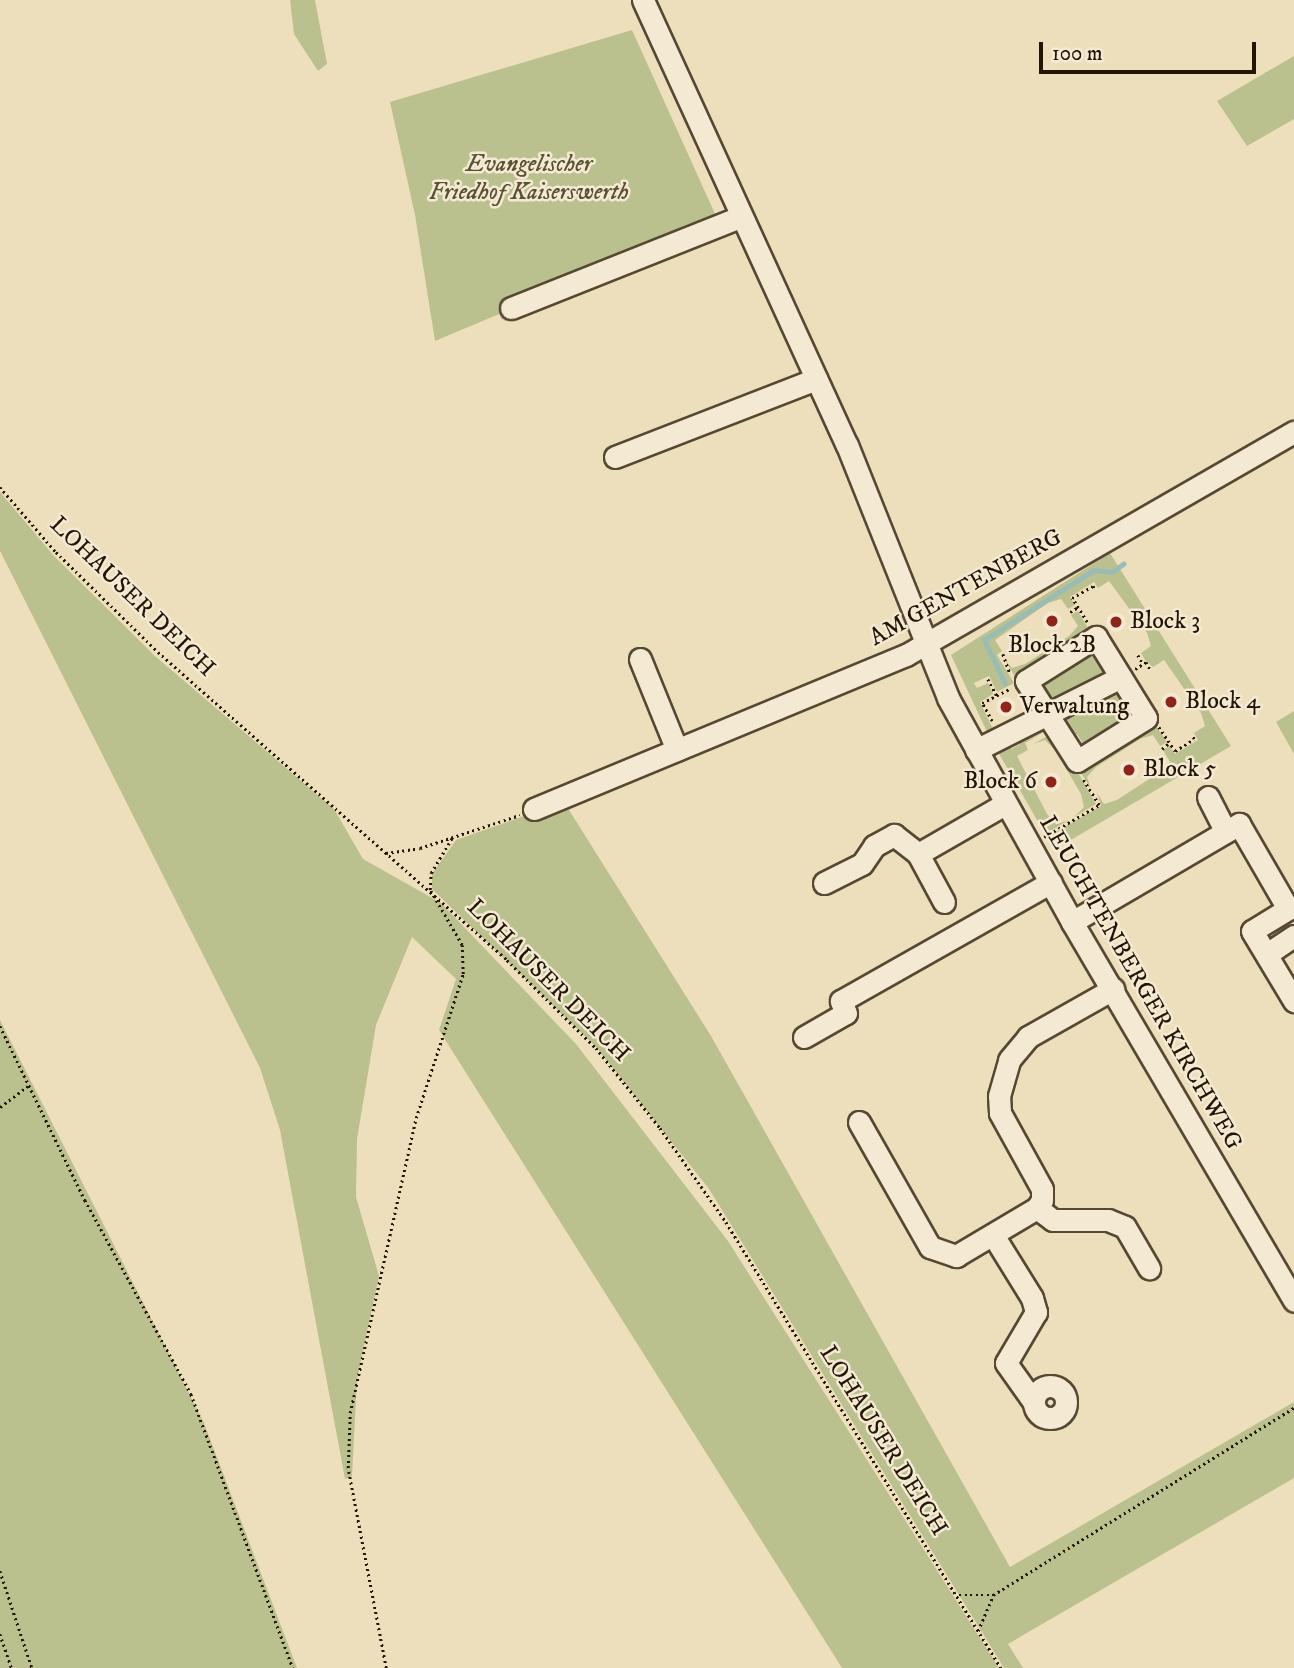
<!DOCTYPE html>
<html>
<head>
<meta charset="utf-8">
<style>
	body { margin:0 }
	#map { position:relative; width:1294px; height:1668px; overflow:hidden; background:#eedfbc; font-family:"IM FELL DW Pica",serif }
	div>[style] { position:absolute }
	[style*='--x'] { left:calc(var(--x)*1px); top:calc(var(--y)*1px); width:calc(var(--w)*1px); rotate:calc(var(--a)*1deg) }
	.green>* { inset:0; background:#bbc18e }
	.stream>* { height:4.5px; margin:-2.25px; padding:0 2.25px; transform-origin:2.25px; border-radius:2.25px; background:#99bcb4 }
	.path>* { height:2.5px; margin-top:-1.25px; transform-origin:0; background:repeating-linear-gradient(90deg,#231504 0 2px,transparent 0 5.5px) }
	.roads { filter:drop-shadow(2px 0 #564832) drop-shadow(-2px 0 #564832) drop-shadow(0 2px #564832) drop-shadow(0 -2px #564832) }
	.minor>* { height:21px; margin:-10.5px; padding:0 10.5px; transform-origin:10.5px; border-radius:10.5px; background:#f4ead3 }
	.minor>.ring { margin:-10.5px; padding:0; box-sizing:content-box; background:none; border:21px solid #f4ead3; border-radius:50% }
	.dots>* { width:19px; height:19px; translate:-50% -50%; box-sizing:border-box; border:4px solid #f4ead3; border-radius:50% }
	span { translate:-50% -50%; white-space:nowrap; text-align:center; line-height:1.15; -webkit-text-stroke:5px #f4ead3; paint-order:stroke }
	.park-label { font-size:24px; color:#585134; font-style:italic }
	.street-label { font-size:24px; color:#231504 }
	.poi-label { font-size:24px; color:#231504 }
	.left { translate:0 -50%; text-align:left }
	.right { translate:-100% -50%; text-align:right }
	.scale { position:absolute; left:1039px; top:42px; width:217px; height:32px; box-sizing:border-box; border:4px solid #231504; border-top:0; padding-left:9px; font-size:21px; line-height:24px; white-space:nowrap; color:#231504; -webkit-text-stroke:5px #f4ead3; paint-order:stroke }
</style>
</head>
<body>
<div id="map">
	<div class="green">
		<div style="clip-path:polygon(290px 0,315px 0,327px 64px,318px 71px,294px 34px)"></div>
		<div style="clip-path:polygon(632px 30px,716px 216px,712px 225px,435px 341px,415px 215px,390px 102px)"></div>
		<div style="clip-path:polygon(1294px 56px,1294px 119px,1247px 146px,1217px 101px)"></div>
		<div style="clip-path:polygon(0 492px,54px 556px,155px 656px,334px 809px,363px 859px,441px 903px,576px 1044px,728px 1241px,999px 1668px,842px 1668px,439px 1030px,456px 979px,412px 937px,376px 1025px,357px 1139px,356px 1197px,379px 1276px,357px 1379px,352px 1476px,345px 1479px,280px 1130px,260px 1068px,0 551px)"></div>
		<div style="clip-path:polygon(1110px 553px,1231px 746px,1064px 844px,1047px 837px,1101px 806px,1097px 793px,1104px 804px,1117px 800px,1160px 772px,1170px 762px,1163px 750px,1169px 746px,1175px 754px,1198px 740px,1194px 733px,1205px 726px,1201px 713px,1164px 660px,1153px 667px,1145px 660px,1141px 653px,1151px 646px,1147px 633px,1109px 581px,1098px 588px,1094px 582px,1070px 597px,1075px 605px,1068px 609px,1061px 599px,1048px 603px,995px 640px,1002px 651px,997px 655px,1014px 683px,997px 692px,989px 676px,974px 683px,977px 688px,988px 683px,993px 694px,980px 702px,994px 731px,988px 734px,951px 655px)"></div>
		<div style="clip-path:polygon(1078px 611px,1092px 635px,1018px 682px,1004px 658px,1012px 668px,1025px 664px,1069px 636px,1078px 626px,1071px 615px)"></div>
		<div style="clip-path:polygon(1095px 642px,1113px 672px,1048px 706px,1032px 682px)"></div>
		<div style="clip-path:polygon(1121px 686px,1141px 716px,1087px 750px,1077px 734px,1068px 740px,1051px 713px)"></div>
		<div style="clip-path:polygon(1294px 711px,1294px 754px,1276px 722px)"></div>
		<div style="clip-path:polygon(1151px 719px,1167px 742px,1160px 746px,1153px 735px,1140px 739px,1096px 767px,1087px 777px,1091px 789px,1077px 766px)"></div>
		<div style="clip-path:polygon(1052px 727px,1025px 743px,1028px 750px,1017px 756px,1047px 814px,1056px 824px,1069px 820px,1045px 834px,994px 745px,1006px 739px,1011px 749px,1020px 744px,1016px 734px,1023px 729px,1029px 739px)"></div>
		<div style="clip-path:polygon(1055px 732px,1096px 804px,1074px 817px,1084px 807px,1081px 794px,1055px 750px,1045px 740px,1033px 744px)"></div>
		<div style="clip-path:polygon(564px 802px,711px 1036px,1010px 1567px,1294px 1402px,1294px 1478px,1008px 1644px,1023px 1668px,1004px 1668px,709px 1189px,596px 1047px,432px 889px,432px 874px,456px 840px)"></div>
		<div style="clip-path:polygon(0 1020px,204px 1423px,297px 1668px,0 1668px)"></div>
	</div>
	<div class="stream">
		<div style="--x:1005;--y:684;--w:49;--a:-115.5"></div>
		<div style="--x:984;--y:640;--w:130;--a:-32.5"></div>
		<div style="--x:1094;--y:570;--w:18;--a:6"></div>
		<div style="--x:1112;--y:572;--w:14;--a:-36"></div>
	</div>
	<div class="path">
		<div style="--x:0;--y:487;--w:86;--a:49.3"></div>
		<div style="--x:56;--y:552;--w:143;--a:44.4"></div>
		<div style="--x:158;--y:652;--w:465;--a:41.4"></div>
		<div style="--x:507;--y:960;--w:125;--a:44.7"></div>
		<div style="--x:596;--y:1048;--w:102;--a:51.3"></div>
		<div style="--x:660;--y:1128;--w:115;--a:54.9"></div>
		<div style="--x:726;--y:1222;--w:524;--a:58.34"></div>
		<div style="--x:1070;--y:612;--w:9;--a:-32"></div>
		<div style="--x:1087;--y:622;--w:28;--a:-122"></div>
		<div style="--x:1072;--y:598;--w:24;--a:-30"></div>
		<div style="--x:1093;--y:586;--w:5;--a:53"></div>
		<div style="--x:1003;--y:654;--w:20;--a:70"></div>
		<div style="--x:1138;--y:655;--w:10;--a:61"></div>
		<div style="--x:1135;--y:669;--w:13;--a:-32"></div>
		<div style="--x:1146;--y:662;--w:8;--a:60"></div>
		<div style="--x:988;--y:679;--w:19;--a:62"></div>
		<div style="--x:992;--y:721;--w:21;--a:-119"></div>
		<div style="--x:982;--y:703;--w:33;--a:-27"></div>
		<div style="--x:1159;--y:727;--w:29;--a:56"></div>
		<div style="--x:1175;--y:751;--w:22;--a:-32"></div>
		<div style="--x:1194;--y:739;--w:4;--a:-117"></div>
		<div style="--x:1162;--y:749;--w:9;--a:-41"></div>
		<div style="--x:1044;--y:837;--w:64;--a:-30.2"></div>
		<div style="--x:1099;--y:805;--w:32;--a:-122"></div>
		<div style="--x:386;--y:853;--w:34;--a:-8"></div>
		<div style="--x:420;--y:848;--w:105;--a:-18.3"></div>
		<div style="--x:0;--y:1026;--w:194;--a:64"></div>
		<div style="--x:85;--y:1200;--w:221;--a:61.3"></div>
		<div style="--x:191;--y:1394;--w:292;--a:69.6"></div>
		<div style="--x:0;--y:1107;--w:35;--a:-37"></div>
		<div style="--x:0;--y:1571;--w:102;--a:71.7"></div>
		<div style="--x:959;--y:1595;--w:34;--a:0"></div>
		<div style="--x:993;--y:1595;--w:354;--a:-31.9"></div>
		<div style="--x:978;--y:1631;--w:39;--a:-67"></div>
		<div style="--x:0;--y:1634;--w:36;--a:71"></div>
		<div style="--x:386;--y:1668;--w:204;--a:-100.8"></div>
		<div style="--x:348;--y:1468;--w:55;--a:-87.9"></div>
		<div style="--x:350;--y:1413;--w:302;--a:-77.4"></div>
		<div style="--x:416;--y:1118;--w:151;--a:-71.9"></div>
		<div style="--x:463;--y:974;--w:29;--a:-92"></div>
		<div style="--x:462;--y:945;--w:64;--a:-120.2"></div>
		<div style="--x:430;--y:890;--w:17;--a:-87"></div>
		<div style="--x:431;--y:873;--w:41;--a:-59"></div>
	</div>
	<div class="roads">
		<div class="minor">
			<div style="--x:643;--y:0;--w:490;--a:65.4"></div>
			<div style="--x:847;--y:445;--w:272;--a:68.2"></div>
			<div style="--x:948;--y:698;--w:256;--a:61"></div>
			<div style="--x:1072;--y:922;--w:439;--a:59.6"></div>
			<div style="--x:511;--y:308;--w:246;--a:-21.7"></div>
			<div style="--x:615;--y:457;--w:216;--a:-21.2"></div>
			<div style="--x:1096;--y:637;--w:95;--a:58.3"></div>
			<div style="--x:1146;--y:718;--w:81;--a:148.1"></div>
			<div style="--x:1077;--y:761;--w:95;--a:-122.5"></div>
			<div style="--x:1026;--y:681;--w:83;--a:-32.2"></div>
			<div style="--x:640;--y:659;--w:98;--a:67.9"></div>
			<div style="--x:976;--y:750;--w:162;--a:-26.7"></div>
			<div style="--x:1208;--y:797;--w:39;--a:63"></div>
			<div style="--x:534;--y:809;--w:403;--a:-22.5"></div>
			<div style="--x:906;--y:655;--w:448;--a:-29.9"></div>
			<div style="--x:824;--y:883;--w:42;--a:-26.6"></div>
			<div style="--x:862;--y:864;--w:22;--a:-56"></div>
			<div style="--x:874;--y:846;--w:23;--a:-29"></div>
			<div style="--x:894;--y:835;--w:31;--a:38"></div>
			<div style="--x:944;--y:902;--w:55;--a:-118.4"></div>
			<div style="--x:918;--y:854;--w:100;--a:-29.9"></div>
			<div style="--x:1072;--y:922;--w:194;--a:-30.4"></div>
			<div style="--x:1239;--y:824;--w:98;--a:60"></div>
			<div style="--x:1288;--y:909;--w:42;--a:148.6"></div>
			<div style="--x:1252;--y:931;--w:82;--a:59"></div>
			<div style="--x:1267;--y:954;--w:32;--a:-34"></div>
			<div style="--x:804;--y:1037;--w:48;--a:-29.7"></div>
			<div style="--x:846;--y:1013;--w:13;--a:-113"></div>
			<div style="--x:841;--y:1001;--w:241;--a:-29.5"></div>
			<div style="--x:859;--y:1122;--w:144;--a:60.4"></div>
			<div style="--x:930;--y:1247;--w:28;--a:19"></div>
			<div style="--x:956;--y:1256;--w:94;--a:-30.7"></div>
			<div style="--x:1037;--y:1208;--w:9;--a:-58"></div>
			<div style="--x:1042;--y:1200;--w:11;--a:-90"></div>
			<div style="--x:1042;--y:1189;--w:87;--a:-118.9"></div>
			<div style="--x:1000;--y:1113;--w:17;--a:-93"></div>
			<div style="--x:999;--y:1096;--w:37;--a:-74"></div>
			<div style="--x:1009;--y:1060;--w:30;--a:-50"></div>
			<div style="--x:1028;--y:1037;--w:98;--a:-29.5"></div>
			<div style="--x:1037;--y:1208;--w:20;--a:37"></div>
			<div style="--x:1053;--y:1220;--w:55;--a:0"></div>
			<div style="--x:1108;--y:1220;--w:18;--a:22"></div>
			<div style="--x:1125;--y:1227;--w:48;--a:59.7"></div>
			<div style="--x:993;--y:1235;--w:74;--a:58.2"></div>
			<div style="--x:1032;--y:1298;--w:15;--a:74"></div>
			<div style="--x:1036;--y:1312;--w:59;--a:120.5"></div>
			<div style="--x:1006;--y:1363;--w:47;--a:54.6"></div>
			<div class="ring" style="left:1034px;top:1386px;width:11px;height:11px"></div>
		</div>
	</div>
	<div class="dots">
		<div style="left:1052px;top:621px;background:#8f2418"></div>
		<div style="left:1116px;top:622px;background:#8f2418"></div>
		<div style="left:1171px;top:702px;background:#8f2418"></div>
		<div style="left:1006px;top:707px;background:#8f2418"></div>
		<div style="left:1129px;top:770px;background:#8f2418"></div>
		<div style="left:1051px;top:782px;background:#8f2418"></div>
	</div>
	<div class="park-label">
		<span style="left:529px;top:179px">Evangelischer<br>Friedhof Kaiserswerth</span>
	</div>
	<div class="street-label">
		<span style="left:966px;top:588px;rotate:-29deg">AM GENTENBERG</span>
		<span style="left:132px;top:597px;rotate:44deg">LOHAUSER DEICH</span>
		<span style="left:548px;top:981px;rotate:45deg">LOHAUSER DEICH</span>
		<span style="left:1140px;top:983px;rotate:60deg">LEUCHTENBERGER KIRCHWEG</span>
		<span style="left:883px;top:1441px;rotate:58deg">LOHAUSER DEICH</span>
	</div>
	<div class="poi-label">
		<span class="left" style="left:1130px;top:622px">Block 3</span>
		<span style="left:1052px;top:646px">Block 2B</span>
		<span class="left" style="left:1185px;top:702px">Block 4</span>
		<span class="left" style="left:1020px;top:707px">Verwaltung</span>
		<span class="left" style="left:1143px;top:770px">Block 5</span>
		<span class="right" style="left:1037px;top:782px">Block 6</span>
	</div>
	<div class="scale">100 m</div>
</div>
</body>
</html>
